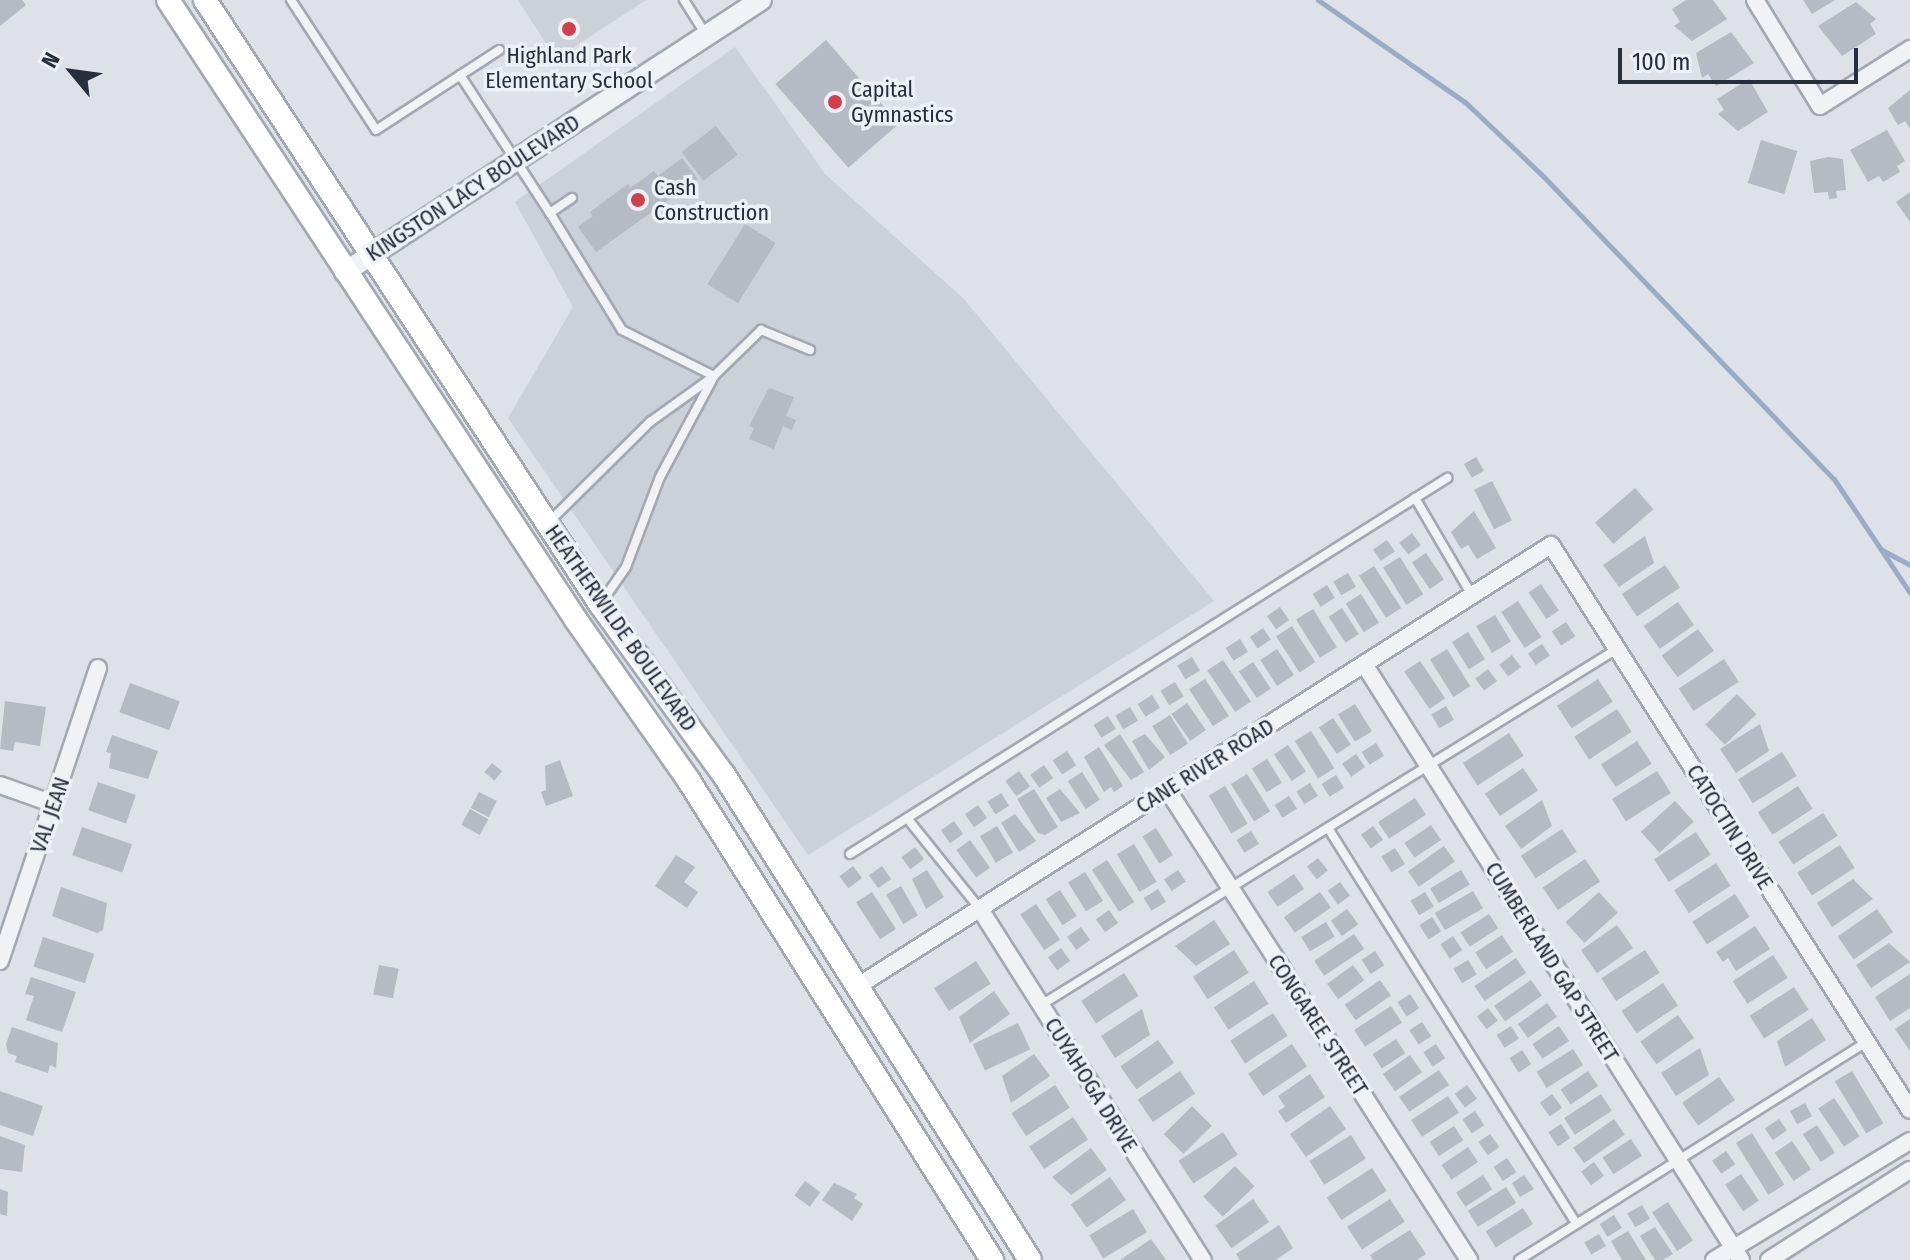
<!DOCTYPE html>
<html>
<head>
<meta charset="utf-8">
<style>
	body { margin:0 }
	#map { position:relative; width:1910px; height:1260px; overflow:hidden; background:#dee1e8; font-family:"Fira Sans Condensed",sans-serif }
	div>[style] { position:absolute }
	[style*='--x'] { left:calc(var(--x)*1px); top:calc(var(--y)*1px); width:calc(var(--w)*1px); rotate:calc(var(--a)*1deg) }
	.built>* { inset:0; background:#ccd0d9 }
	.stream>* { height:5px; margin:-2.5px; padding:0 2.5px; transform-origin:2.5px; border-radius:2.5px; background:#98acc8 }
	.building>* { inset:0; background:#b5bac4; transform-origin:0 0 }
	.roads { filter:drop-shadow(2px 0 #a3a8b2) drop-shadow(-2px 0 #a3a8b2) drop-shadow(0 2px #a3a8b2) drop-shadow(0 -2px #a3a8b2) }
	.service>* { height:8px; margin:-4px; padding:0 4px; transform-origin:4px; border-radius:4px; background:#f0f2f6 }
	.minor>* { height:16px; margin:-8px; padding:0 8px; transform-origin:8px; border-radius:8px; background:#f0f2f6 }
	.tertiary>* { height:20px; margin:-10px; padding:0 10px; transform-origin:10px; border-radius:10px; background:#f0f2f6 }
	.secondary>* { height:22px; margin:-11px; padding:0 11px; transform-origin:11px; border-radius:11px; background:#fff }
	.dots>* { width:22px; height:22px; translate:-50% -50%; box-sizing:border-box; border:4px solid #edf0f5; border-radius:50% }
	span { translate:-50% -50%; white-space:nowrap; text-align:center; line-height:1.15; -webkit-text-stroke:7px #edf0f5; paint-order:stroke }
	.poi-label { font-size:22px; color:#272e3e }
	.left { translate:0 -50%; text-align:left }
	.street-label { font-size:22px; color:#272e3e }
	.north { position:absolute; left:32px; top:32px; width:80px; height:80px; -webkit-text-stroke:6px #edf0f5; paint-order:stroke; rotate:299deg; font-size:22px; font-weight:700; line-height:32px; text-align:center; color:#272e3e }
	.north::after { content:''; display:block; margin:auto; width:28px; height:36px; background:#272e3e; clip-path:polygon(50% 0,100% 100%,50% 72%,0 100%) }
	.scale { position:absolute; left:1618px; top:48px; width:240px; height:36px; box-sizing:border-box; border:4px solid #272e3e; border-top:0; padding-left:10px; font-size:24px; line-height:28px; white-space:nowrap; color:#272e3e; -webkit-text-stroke:6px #edf0f5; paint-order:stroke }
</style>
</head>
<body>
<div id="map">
	<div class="built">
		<div style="clip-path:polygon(518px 0,646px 0,556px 59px)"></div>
		<div style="clip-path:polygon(735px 47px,825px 174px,964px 299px,1214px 601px,808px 855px,508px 418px,573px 307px,515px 202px)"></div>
	</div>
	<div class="stream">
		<div style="--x:1318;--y:0;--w:179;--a:34.8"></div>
		<div style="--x:1465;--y:102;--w:108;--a:43.5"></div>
		<div style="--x:1543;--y:176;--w:420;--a:46.2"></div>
		<div style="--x:1834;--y:479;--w:137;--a:56.3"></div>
		<div style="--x:1882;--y:550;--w:32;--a:28"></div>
	</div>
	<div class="building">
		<div style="clip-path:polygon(0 0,22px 0,26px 5px,0 26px)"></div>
		<div style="clip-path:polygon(1686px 0,1713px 0,1727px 19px,1692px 41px,1674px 26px,1680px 22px,1672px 9px)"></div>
		<div style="clip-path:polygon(1803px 0,1835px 0,1812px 14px)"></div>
		<div style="clip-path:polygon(1856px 2px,1876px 19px,1870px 24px,1876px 34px,1842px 56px,1818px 26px)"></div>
		<div style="clip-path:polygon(1731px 32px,1754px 63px,1716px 86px,1708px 74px,1702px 78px,1696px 53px)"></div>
		<div style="left:826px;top:40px;width:111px;height:67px;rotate:49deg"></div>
		<div style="clip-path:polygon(1749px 79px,1768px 112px,1738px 131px,1718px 114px,1724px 110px,1717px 99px)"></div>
		<div style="clip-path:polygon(1910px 90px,1910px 129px,1905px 121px,1898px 125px,1888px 108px)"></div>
		<div style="left:716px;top:126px;width:36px;height:43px;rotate:53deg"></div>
		<div style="clip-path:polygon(1887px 130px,1905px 161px,1897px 166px,1900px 172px,1883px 182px,1879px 176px,1868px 182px,1850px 150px)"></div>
		<div style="left:1761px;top:140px;width:38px;height:45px;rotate:17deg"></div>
		<div style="clip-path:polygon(1828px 157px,1843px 159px,1846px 190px,1836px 191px,1837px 198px,1829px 199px,1828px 192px,1814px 193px,1810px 161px)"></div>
		<div style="clip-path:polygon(682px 158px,698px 179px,596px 252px,578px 227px,593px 216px,590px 212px,628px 184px,630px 188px,654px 171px,658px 176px)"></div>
		<div style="clip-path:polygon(1910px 192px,1910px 222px,1896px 202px)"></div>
		<div style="left:745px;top:224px;width:36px;height:71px;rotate:32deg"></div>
		<div style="clip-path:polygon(769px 388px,794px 397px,786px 416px,796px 420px,792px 430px,783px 426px,774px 449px,749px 439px,754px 428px,749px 426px)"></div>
		<div style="left:1476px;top:457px;width:16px;height:14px;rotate:60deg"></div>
		<div style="left:1492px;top:481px;width:44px;height:20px;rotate:63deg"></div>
		<div style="left:1635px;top:488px;width:28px;height:53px;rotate:49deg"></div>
		<div style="clip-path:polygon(1474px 511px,1496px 548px,1477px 559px,1468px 545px,1461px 549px,1451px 532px)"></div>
		<div style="left:1412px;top:533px;width:15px;height:16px;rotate:53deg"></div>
		<div style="clip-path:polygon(1645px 536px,1654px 563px,1619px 587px,1603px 565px)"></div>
		<div style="left:1387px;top:540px;width:14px;height:17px;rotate:56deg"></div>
		<div style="left:1426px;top:553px;width:32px;height:17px;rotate:56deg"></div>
		<div style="left:1400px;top:557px;width:44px;height:20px;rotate:58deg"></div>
		<div style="left:1665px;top:565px;width:27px;height:52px;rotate:56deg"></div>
		<div style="left:1374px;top:566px;width:50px;height:18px;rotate:57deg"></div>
		<div style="left:1348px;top:573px;width:16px;height:17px;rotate:60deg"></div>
		<div style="left:1541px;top:584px;width:32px;height:15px;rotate:56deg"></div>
		<div style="left:1327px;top:585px;width:15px;height:17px;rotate:58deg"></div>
		<div style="left:1361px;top:594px;width:34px;height:18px;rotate:58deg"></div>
		<div style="left:1518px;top:601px;width:43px;height:20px;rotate:57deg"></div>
		<div style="left:1678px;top:602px;width:28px;height:42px;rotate:55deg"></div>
		<div style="left:1280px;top:607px;width:16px;height:16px;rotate:55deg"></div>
		<div style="left:1342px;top:608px;width:31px;height:16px;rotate:57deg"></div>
		<div style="left:1313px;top:609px;width:45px;height:20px;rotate:58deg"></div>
		<div style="left:1495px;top:615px;width:31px;height:22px;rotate:59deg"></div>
		<div style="left:1566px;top:622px;width:17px;height:17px;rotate:57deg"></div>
		<div style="left:1292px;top:626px;width:43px;height:19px;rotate:57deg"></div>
		<div style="left:1263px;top:628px;width:14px;height:16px;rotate:56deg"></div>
		<div style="left:1698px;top:629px;width:27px;height:45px;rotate:54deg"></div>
		<div style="left:1468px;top:632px;width:32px;height:19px;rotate:58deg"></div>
		<div style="left:1240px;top:639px;width:15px;height:17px;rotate:58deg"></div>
		<div style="left:1542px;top:644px;width:14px;height:17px;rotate:56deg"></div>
		<div style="left:1277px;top:649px;width:31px;height:20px;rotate:57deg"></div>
		<div style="left:1447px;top:649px;width:44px;height:20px;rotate:58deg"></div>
		<div style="left:1512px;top:655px;width:15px;height:16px;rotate:53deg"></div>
		<div style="left:1192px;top:657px;width:16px;height:17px;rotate:60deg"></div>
		<div style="left:1724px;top:659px;width:27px;height:54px;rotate:57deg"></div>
		<div style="left:1223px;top:660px;width:50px;height:19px;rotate:56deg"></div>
		<div style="left:1420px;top:661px;width:45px;height:19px;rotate:56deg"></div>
		<div style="left:1253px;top:662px;width:32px;height:17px;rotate:56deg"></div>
		<div style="left:1488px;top:669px;width:15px;height:16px;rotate:53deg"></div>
		<div style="left:1205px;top:679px;width:44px;height:19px;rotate:57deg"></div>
		<div style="left:1598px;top:679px;width:27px;height:49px;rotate:57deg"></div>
		<div style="left:1175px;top:682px;width:17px;height:17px;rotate:59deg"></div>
		<div style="left:130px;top:683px;width:53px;height:31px;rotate:20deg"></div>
		<div style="left:1737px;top:694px;width:28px;height:44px;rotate:46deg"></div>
		<div style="left:1152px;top:695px;width:15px;height:17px;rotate:58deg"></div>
		<div style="clip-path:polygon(5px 701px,46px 707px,40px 746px,15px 742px,13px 751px,0 749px)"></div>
		<div style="left:1187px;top:703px;width:33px;height:19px;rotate:55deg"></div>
		<div style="left:1355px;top:704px;width:32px;height:20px;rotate:58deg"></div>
		<div style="left:1446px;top:706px;width:16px;height:17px;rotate:60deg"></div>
		<div style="left:1130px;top:707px;width:16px;height:17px;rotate:60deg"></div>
		<div style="left:1617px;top:709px;width:27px;height:51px;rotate:57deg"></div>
		<div style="left:1170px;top:715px;width:34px;height:21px;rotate:58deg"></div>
		<div style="left:1108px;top:716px;width:15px;height:17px;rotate:58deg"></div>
		<div style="left:1333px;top:718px;width:32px;height:17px;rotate:56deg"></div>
		<div style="clip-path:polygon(1760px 724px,1769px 751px,1736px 773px,1720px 749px)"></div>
		<div style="left:1311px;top:731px;width:44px;height:19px;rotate:58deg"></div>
		<div style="left:1509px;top:733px;width:27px;height:55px;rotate:57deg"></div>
		<div style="clip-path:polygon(1120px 734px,1144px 772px,1131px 780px,1104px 745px)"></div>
		<div style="clip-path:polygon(1145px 734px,1165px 757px,1149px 770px,1132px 741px)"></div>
		<div style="clip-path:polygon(112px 735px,158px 751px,148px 779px,109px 768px,111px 753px,106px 752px)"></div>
		<div style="left:1637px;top:741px;width:27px;height:43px;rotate:57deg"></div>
		<div style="left:1376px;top:743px;width:15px;height:17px;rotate:58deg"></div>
		<div style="left:1288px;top:745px;width:32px;height:17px;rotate:56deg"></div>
		<div style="clip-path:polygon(1099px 747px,1123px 786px,1114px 792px,1111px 787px,1104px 792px,1084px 757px)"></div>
		<div style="left:1067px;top:751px;width:17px;height:17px;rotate:57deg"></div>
		<div style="left:1782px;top:752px;width:28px;height:52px;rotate:58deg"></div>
		<div style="left:1356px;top:754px;width:16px;height:17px;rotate:55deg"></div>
		<div style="left:1267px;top:759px;width:28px;height:18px;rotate:58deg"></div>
		<div style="clip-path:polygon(560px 760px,573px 796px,546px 806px,541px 792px,546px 790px,545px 766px)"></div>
		<div style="left:492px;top:763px;width:13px;height:12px;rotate:39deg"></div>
		<div style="left:1044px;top:765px;width:16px;height:17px;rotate:55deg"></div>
		<div style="left:1523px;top:768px;width:27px;height:46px;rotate:56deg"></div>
		<div style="left:1019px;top:771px;width:19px;height:17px;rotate:54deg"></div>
		<div style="left:1657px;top:771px;width:26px;height:53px;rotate:58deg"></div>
		<div style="left:1082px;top:772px;width:33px;height:17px;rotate:57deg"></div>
		<div style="left:1247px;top:774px;width:44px;height:19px;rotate:58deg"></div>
		<div style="left:1336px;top:775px;width:15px;height:17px;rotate:58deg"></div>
		<div style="left:98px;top:782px;width:40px;height:30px;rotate:19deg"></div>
		<div style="left:1310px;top:783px;width:15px;height:16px;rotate:58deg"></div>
		<div style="left:1225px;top:786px;width:44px;height:19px;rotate:59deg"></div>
		<div style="left:1798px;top:786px;width:27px;height:48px;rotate:57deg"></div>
		<div style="clip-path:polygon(1034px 789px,1058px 827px,1045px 835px,1038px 833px,1017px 799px)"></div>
		<div style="clip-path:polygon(1060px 789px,1080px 813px,1061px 822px,1046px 798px)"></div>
		<div style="left:479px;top:792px;width:20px;height:18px;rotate:27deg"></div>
		<div style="left:1001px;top:793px;width:15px;height:16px;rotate:58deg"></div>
		<div style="left:1289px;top:796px;width:15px;height:17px;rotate:58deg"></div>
		<div style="left:1415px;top:798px;width:20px;height:44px;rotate:57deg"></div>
		<div style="clip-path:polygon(1542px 800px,1552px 826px,1521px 849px,1505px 826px)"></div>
		<div style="left:1675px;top:801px;width:28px;height:46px;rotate:48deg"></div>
		<div style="left:978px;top:805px;width:16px;height:16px;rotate:55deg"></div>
		<div style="left:470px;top:809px;width:21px;height:18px;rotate:29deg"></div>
		<div style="left:1823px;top:813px;width:27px;height:53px;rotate:57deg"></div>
		<div style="clip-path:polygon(1015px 814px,1036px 841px,1019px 852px,1001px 823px)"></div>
		<div style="left:954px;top:821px;width:16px;height:16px;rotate:55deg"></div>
		<div style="left:1431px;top:825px;width:18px;height:32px;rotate:56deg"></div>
		<div style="left:997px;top:826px;width:31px;height:20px;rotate:59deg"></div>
		<div style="left:1373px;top:826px;width:17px;height:15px;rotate:54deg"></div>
		<div style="left:82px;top:827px;width:53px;height:30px;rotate:19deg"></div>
		<div style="left:1156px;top:828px;width:32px;height:16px;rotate:58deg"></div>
		<div style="left:1562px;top:829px;width:27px;height:49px;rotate:57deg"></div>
		<div style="left:1251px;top:831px;width:15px;height:17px;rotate:58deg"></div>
		<div style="left:1696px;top:832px;width:27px;height:50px;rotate:57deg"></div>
		<div style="left:970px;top:840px;width:34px;height:17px;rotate:54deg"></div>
		<div style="left:1134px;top:844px;width:44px;height:20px;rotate:59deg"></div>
		<div style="left:1840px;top:845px;width:27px;height:51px;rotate:57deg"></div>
		<div style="left:1444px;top:846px;width:19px;height:44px;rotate:55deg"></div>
		<div style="left:915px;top:847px;width:15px;height:17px;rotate:53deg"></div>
		<div style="left:1395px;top:848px;width:19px;height:16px;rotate:58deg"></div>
		<div style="clip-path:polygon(676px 855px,695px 867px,684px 882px,698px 892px,687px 908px,655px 886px)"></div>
		<div style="left:1318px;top:858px;width:16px;height:14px;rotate:52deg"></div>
		<div style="left:1585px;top:859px;width:27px;height:51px;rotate:56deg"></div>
		<div style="left:1107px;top:860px;width:50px;height:18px;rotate:57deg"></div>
		<div style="left:1716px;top:863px;width:27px;height:50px;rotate:57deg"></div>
		<div style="left:853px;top:866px;width:15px;height:17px;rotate:53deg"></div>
		<div style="left:882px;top:866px;width:16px;height:16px;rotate:55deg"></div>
		<div style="clip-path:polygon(927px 870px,944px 897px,926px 909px,912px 879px)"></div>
		<div style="left:1178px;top:870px;width:14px;height:17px;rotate:56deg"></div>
		<div style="left:1461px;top:870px;width:17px;height:36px;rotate:59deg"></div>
		<div style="left:1085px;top:872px;width:34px;height:20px;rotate:58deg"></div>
		<div style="left:1294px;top:874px;width:18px;height:32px;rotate:56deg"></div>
		<div style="clip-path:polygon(1853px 879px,1873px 899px,1832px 927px,1817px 903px)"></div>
		<div style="left:1340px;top:882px;width:17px;height:15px;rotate:54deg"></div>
		<div style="left:901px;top:886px;width:34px;height:17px;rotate:60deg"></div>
		<div style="clip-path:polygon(61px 887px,107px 903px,103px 930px,97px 933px,52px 916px)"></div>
		<div style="left:1158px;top:889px;width:15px;height:17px;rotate:58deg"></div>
		<div style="left:1060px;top:890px;width:31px;height:17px;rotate:57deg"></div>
		<div style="left:1473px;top:891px;width:20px;height:44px;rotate:60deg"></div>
		<div style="left:872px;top:892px;width:44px;height:19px;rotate:57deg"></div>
		<div style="left:1320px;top:892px;width:19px;height:44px;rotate:55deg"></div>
		<div style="left:1425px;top:892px;width:17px;height:17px;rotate:59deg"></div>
		<div style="left:1599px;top:892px;width:28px;height:45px;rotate:48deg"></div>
		<div style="left:1735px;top:894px;width:27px;height:51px;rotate:57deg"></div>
		<div style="left:1036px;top:904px;width:43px;height:19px;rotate:56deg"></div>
		<div style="left:1347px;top:909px;width:19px;height:20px;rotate:54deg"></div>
		<div style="left:1877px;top:909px;width:28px;height:48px;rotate:55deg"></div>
		<div style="left:1109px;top:910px;width:16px;height:16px;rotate:55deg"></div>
		<div style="left:1489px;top:914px;width:17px;height:34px;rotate:57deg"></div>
		<div style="left:1432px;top:917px;width:17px;height:15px;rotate:57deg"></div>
		<div style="clip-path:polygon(1214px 920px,1230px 944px,1196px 966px,1175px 946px)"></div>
		<div style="left:1326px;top:922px;width:17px;height:29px;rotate:59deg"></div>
		<div style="left:1617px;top:925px;width:28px;height:44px;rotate:55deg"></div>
		<div style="clip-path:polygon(1755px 926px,1770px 949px,1736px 971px,1728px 958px,1723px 962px,1716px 952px)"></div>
		<div style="left:1081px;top:927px;width:16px;height:17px;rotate:55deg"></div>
		<div style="left:1354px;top:934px;width:18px;height:48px;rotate:56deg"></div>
		<div style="left:1502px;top:935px;width:20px;height:32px;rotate:57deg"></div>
		<div style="left:1453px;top:936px;width:17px;height:15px;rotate:57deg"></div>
		<div style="left:43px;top:937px;width:54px;height:31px;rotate:18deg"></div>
		<div style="clip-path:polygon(1889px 943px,1910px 962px,1871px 988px,1856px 965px)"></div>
		<div style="left:1061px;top:948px;width:16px;height:16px;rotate:55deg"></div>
		<div style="left:1234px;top:950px;width:27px;height:49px;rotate:57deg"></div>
		<div style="left:1645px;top:950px;width:27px;height:52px;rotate:57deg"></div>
		<div style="left:1375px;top:951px;width:17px;height:16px;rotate:57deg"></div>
		<div style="left:1773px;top:955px;width:27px;height:48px;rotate:57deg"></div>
		<div style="left:1516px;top:958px;width:18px;height:50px;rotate:56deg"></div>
		<div style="left:1468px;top:960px;width:17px;height:17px;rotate:59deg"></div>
		<div style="left:976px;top:961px;width:27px;height:50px;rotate:57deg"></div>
		<div style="left:379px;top:965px;width:20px;height:30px;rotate:11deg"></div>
		<div style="left:1353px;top:965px;width:19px;height:32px;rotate:54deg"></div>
		<div style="left:1124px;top:973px;width:27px;height:51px;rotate:57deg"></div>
		<div style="clip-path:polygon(1910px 974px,1910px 1008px,1890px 1021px,1875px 997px)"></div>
		<div style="clip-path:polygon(31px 977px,76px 992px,62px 1032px,26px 1020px,34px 996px,25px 994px)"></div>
		<div style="left:1380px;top:980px;width:19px;height:43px;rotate:55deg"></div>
		<div style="left:1531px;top:980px;width:19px;height:45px;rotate:55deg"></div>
		<div style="left:1254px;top:981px;width:27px;height:48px;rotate:57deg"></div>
		<div style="left:1663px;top:983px;width:27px;height:50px;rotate:56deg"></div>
		<div style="left:1794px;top:987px;width:27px;height:53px;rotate:57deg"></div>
		<div style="clip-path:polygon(994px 991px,1010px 1014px,970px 1043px,959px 1017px)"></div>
		<div style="left:1410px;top:994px;width:17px;height:15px;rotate:57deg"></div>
		<div style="left:1547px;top:1003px;width:17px;height:36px;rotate:54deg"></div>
		<div style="left:1391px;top:1006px;width:20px;height:44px;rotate:57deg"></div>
		<div style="left:1488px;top:1008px;width:16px;height:14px;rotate:52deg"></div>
		<div style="clip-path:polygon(1142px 1009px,1150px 1035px,1115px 1058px,1101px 1036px)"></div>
		<div style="left:1273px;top:1013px;width:27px;height:51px;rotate:57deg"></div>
		<div style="left:1678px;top:1015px;width:28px;height:46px;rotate:55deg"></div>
		<div style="clip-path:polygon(1812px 1018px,1826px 1040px,1785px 1067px,1777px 1041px)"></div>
		<div style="clip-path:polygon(1910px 1019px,1910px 1051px,1895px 1029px)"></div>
		<div style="left:1422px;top:1022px;width:17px;height:15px;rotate:57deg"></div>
		<div style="left:1018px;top:1023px;width:29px;height:50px;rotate:65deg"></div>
		<div style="left:1511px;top:1026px;width:15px;height:17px;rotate:58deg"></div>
		<div style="left:1559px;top:1026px;width:18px;height:32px;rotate:56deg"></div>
		<div style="clip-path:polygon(12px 1027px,58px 1043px,56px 1068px,50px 1065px,48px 1073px,15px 1062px,17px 1056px,8px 1053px,6px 1044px)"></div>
		<div style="left:1396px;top:1039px;width:17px;height:28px;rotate:57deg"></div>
		<div style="left:1158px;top:1040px;width:28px;height:46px;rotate:55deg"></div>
		<div style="left:1292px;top:1044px;width:27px;height:53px;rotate:56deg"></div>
		<div style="left:1436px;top:1044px;width:17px;height:15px;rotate:57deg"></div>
		<div style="clip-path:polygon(1700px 1048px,1709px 1075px,1676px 1096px,1661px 1073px)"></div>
		<div style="left:1573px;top:1049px;width:19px;height:43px;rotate:58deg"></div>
		<div style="left:1522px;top:1050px;width:17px;height:15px;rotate:57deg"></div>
		<div style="clip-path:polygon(1034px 1054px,1050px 1076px,1011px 1103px,1002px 1076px)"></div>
		<div style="left:1410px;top:1055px;width:21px;height:33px;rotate:55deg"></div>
		<div style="left:1439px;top:1070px;width:18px;height:48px;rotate:56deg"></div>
		<div style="left:1180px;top:1071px;width:27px;height:51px;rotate:56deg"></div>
		<div style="left:1588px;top:1071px;width:18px;height:33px;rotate:56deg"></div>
		<div style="left:1852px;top:1071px;width:61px;height:20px;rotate:59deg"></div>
		<div style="clip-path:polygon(1310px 1074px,1325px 1097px,1286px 1123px,1278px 1111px,1285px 1107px,1278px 1096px)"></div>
		<div style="left:1719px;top:1077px;width:28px;height:45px;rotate:55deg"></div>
		<div style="left:1055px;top:1085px;width:27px;height:52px;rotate:57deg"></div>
		<div style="left:1467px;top:1085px;width:17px;height:15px;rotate:54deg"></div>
		<div style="clip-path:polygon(0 1091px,43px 1106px,33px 1136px,0 1125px)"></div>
		<div style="left:1552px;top:1094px;width:17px;height:15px;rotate:54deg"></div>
		<div style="left:1601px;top:1094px;width:20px;height:44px;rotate:57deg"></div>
		<div style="left:1448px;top:1096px;width:20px;height:44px;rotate:57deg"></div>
		<div style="left:1834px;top:1098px;width:46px;height:19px;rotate:56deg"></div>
		<div style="left:1805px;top:1103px;width:15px;height:17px;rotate:62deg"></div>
		<div style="left:1192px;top:1106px;width:28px;height:40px;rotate:45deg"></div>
		<div style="left:1330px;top:1106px;width:28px;height:49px;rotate:55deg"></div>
		<div style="left:1475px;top:1111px;width:17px;height:15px;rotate:57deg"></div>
		<div style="left:1073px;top:1117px;width:27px;height:53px;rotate:56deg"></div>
		<div style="left:1614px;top:1119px;width:19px;height:50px;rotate:55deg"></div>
		<div style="left:1779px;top:1119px;width:14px;height:17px;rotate:56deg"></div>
		<div style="left:1561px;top:1124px;width:17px;height:15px;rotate:57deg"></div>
		<div style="left:1817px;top:1125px;width:33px;height:17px;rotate:57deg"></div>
		<div style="left:1454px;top:1126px;width:17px;height:29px;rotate:57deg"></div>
		<div style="left:1223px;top:1132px;width:27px;height:53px;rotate:57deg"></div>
		<div style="left:1752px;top:1133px;width:61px;height:19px;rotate:58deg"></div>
		<div style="left:1490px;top:1134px;width:16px;height:14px;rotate:55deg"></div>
		<div style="left:1351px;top:1135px;width:28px;height:49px;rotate:58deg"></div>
		<div style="clip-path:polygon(0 1136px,25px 1145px,22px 1172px,0 1169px)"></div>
		<div style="left:1631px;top:1139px;width:20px;height:34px;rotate:57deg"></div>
		<div style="left:1792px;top:1141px;width:34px;height:21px;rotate:56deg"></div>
		<div style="left:1468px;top:1147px;width:18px;height:32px;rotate:56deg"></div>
		<div style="clip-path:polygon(1091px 1148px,1107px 1170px,1071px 1195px,1052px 1177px)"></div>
		<div style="left:1726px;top:1151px;width:16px;height:17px;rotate:55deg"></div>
		<div style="left:1507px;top:1158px;width:17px;height:16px;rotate:57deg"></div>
		<div style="left:1594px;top:1162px;width:17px;height:16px;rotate:54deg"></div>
		<div style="left:1235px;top:1166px;width:28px;height:44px;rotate:46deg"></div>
		<div style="left:1372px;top:1168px;width:27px;height:54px;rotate:57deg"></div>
		<div style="left:1741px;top:1174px;width:32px;height:19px;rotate:56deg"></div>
		<div style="left:1483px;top:1175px;width:17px;height:32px;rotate:57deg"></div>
		<div style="clip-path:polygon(1524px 1175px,1534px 1189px,1520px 1197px,1512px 1183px)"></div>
		<div style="left:1110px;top:1177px;width:28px;height:48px;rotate:55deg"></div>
		<div style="left:805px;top:1181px;width:19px;height:18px;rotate:36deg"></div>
		<div style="clip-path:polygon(834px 1183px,857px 1194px,854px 1198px,863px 1204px,852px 1221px,822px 1200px)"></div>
		<div style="left:1506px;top:1187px;width:19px;height:45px;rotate:58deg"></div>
		<div style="clip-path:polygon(0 1189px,8px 1192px,7px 1216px,0 1214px)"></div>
		<div style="left:1253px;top:1199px;width:28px;height:46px;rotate:55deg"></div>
		<div style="left:1390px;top:1199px;width:27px;height:51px;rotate:57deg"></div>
		<div style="left:1668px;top:1202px;width:46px;height:19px;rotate:57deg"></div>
		<div style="left:1642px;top:1205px;width:16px;height:17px;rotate:60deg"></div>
		<div style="left:1523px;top:1208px;width:19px;height:44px;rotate:58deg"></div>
		<div style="left:1133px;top:1209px;width:27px;height:51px;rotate:59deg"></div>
		<div style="left:1614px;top:1215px;width:15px;height:17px;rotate:58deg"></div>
		<div style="clip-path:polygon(1279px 1225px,1293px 1248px,1276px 1260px,1240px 1260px,1236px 1254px)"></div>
		<div style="clip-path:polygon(1655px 1227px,1673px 1254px,1663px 1260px,1655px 1260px,1640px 1236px)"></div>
		<div style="clip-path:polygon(1410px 1230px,1426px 1254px,1417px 1260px,1373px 1260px,1370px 1255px)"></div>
		<div style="clip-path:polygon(1628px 1231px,1646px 1260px,1622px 1260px,1611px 1241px)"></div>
		<div style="left:1599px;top:1234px;width:14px;height:17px;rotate:60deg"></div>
		<div style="clip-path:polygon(1151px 1239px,1166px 1260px,1120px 1260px)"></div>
	</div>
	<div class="roads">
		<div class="service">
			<div style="--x:291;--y:0;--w:155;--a:56.8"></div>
			<div style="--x:376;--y:130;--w:147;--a:-33"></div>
			<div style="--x:684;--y:0;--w:41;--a:57.8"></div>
			<div style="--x:460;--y:75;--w:165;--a:56.9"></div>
			<div style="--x:572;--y:198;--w:27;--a:146"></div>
			<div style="--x:550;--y:213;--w:137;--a:58.4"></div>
			<div style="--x:622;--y:330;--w:103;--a:26.6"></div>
			<div style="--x:1415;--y:498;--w:113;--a:59.6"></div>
			<div style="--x:548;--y:523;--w:144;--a:-44.7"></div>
			<div style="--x:650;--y:422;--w:79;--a:-35.7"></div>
			<div style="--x:714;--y:376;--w:66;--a:-44.4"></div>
			<div style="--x:761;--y:330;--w:53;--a:22.2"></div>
			<div style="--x:601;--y:603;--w:44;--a:-55.2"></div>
			<div style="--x:626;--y:567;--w:96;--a:-69.3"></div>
			<div style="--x:660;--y:477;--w:110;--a:-61.8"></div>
			<div style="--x:907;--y:818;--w:115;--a:51.3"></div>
			<div style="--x:1328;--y:828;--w:467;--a:57.9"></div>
			<div style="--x:850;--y:854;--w:706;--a:-32.2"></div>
			<div style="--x:1041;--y:1005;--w:677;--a:-31.72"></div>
			<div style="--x:1519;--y:1260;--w:411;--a:-32.1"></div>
		</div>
		<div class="minor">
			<div style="--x:1755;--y:0;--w:124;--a:58.5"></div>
			<div style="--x:1820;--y:106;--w:107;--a:-32.3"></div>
			<div style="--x:1364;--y:664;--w:705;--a:57.68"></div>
			<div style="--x:0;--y:785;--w:57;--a:19.4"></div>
			<div style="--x:1167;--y:789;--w:560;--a:57.33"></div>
			<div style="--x:980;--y:909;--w:416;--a:57.6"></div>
			<div style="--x:0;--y:961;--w:309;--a:-71.5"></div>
			<div style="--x:858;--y:986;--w:821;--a:-32.47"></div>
			<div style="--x:1551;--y:545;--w:669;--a:57.57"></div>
			<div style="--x:1714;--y:1260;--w:229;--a:-31.3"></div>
			<div style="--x:1769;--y:1260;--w:167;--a:-32.6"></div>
		</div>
		<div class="tertiary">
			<div style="--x:345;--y:272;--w:497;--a:-33.2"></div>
		</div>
		<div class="secondary">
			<div style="--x:168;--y:0;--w:742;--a:56.65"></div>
			<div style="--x:576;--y:620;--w:197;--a:54.9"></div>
			<div style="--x:689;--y:781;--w:567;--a:57.68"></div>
			<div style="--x:205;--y:0;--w:722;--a:56.82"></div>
			<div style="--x:600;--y:604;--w:211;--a:54.1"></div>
			<div style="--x:724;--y:775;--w:573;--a:57.75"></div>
		</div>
	</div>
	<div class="dots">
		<div style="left:569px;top:29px;background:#cf404d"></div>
		<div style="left:835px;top:102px;background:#cf404d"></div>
		<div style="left:638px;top:200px;background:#cf404d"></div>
	</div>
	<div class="poi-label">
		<span style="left:569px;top:68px">Highland Park<br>Elementary School</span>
		<span class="left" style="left:851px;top:102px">Capital<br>Gymnastics</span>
		<span class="left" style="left:654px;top:200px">Cash<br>Construction</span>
	</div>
	<div class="street-label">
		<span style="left:473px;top:188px;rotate:-33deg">KINGSTON LACY BOULEVARD</span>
		<span style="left:621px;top:628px;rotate:55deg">HEATHERWILDE BOULEVARD</span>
		<span style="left:1205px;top:766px;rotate:-32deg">CANE RIVER ROAD</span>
		<span style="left:50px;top:815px;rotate:-71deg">VAL JEAN</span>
		<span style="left:1730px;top:827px;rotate:58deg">CATOCTIN DRIVE</span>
		<span style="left:1552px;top:962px;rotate:58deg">CUMBERLAND GAP STREET</span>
		<span style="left:1318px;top:1025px;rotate:57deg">CONGAREE STREET</span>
		<span style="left:1091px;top:1085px;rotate:58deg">CUYAHOGA DRIVE</span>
	</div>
	<div class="north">N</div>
	<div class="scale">100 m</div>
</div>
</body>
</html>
